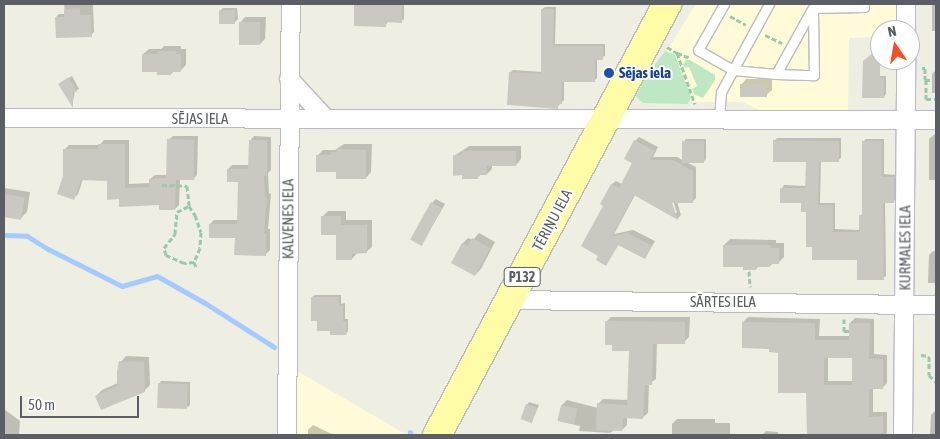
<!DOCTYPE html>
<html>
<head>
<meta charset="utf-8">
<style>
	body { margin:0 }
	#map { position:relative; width:940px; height:439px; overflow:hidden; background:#efeee3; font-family:"Asap Condensed",sans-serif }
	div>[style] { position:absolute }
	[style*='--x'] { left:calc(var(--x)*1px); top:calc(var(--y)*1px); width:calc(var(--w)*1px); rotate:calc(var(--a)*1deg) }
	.commercial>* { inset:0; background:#fffbd8 }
	.green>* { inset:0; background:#bee8c3 }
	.shadow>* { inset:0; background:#0003; transform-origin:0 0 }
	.stream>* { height:5px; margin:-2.5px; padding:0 2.5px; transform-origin:2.5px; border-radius:2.5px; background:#a3cbff }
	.building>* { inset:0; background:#cac8c0; transform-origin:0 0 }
	.path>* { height:3px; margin-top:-1.5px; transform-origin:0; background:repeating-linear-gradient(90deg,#96caac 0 5px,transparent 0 7.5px) }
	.roads { filter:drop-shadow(1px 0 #bbbcc3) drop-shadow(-1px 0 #bbbcc3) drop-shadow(0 1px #bbbcc3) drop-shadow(0 -1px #bbbcc3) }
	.service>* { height:9px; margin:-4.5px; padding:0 4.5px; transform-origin:4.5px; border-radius:4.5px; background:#fff }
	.minor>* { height:18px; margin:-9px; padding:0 9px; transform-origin:9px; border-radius:9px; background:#fff }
	.primary>* { height:28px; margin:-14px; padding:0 14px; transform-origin:14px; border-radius:14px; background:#fffca8 }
	.dots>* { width:14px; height:14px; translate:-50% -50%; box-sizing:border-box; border:2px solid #fff; border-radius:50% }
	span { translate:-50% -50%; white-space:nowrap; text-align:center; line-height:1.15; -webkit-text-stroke:4px #fff; paint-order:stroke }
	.shield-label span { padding:1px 4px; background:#fff; border:1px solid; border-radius:4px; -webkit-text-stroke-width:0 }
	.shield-label { font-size:14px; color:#5b5e65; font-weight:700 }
	.transit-label { font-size:15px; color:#164399; font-weight:700 }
	.left { translate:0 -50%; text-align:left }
	.street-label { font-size:15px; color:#5b5e65 }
	.frame { position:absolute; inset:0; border:5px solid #5b5e65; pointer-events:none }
	.north { position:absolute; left:870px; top:20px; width:50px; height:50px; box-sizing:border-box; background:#fff; border:1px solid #bdbfc1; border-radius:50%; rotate:348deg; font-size:14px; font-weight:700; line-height:20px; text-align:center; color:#5b5e65 }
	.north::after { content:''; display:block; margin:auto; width:18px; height:22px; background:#f54f23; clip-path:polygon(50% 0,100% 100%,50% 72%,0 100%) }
	.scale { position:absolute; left:20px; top:396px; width:119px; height:22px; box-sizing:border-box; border:2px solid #5b5e65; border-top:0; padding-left:6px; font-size:15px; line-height:18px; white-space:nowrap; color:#5b5e65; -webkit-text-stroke:4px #fff; paint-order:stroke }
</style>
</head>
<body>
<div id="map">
	<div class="commercial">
		<div style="clip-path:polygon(696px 4px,902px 4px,902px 30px,880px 30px,880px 37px,849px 38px,848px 113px,765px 113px,743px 102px,642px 102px,638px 97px)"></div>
		<div style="clip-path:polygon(292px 368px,407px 435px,293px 435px)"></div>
	</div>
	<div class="green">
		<div style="clip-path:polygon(665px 51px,675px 55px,691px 97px,688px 104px,643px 103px,636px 97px,643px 81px)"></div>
		<div style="clip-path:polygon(686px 60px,690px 60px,715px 75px,715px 80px,703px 98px,695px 95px,692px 89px,697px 86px,689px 67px,685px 68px,683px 64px)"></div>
	</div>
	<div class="shadow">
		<div style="clip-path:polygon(64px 4px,93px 4px,94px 32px,91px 35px,56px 17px,59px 14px,65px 14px)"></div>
		<div style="clip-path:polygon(356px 4px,404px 4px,404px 19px,401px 21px,388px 21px,386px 25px,356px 25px)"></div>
		<div style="left:932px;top:4px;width:4px;height:27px"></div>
		<div style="clip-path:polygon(545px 7px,556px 7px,555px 44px,605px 44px,605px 56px,597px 58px,597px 78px,594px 81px,564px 81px,564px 100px,557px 107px,510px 73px,513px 70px,542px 72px,542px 9px)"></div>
		<div style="clip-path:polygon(223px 8px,237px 8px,238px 19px,235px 22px,220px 11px)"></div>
		<div style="clip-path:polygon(245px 17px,266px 17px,265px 39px,260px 44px,240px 23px)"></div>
		<div style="clip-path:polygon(164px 46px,181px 46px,181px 49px,186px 49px,186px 65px,180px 71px,174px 71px,171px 74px,158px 71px,143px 54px,149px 49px,161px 49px)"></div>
		<div style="clip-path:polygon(936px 70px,936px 93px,932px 93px,932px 74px)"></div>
		<div style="clip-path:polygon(72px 76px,79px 89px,75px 91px,72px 106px,62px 82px)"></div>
		<div style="clip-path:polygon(879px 76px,886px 76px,886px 94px,884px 97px,864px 97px)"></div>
		<div style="clip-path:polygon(746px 79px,772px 79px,772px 90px,766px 95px,741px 85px)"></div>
		<div style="clip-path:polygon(935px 134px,936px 180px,929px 180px,929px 139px)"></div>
		<div style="clip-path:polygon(173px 136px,198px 136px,197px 175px,193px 179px,180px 179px,179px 205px,175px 209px,160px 204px,120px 198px,108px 180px,83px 179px,78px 194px,74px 198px,65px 176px,64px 150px,69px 145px,100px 145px,104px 140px,129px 140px,129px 184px,150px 183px,150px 179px,155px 175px,168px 175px,168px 140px)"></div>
		<div style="clip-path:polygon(254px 136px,271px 137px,271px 170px,268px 173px,269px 193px,271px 194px,268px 229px,270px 229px,270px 250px,265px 255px,210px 224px,214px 220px,239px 220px,240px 181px,228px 169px,232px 165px,249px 165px,250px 141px)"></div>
		<div style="clip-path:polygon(evenodd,639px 137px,658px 147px,653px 157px,677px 157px,684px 161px,684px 142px,686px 139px,706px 139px,706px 159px,703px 162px,686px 162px,696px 167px,696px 198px,692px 202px,677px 202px,681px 215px,677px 219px,635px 195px,614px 234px,633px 230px,655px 241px,645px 258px,619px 244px,606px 265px,599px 256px,605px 206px,612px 184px,616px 181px,622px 184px,634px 163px,635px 141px,639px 137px,672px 197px,677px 213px,674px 213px,669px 198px,672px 197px)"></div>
		<div style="clip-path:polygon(777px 138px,841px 138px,841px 158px,838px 160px,821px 161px,820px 203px,835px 203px,835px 229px,860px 230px,860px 216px,863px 213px,864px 141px,866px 139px,884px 139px,884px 174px,897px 175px,896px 199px,894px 201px,885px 201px,886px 276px,883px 278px,858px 258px,813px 246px,807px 210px,802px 202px,782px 188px,784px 185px,807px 186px,807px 160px,774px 141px)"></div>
		<div style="clip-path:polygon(344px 144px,372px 144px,371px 172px,366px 178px,338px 170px,318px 155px,323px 150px,335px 150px)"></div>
		<div style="clip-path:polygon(469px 146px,521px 146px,521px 159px,516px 165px,492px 165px,492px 169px,487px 174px,481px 174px,477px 178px,463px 174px,454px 156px)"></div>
		<div style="clip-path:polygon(4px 188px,30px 192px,27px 212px,21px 218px,4px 215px)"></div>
		<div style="clip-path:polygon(436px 199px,445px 204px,421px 245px,432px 203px)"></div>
		<div style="clip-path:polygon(328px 211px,346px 211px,346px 220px,372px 220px,372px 247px,366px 252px,358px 252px,352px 259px,337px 234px,322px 217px)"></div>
		<div style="clip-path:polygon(479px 233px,495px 242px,481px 269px,475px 275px,452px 263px,463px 243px,468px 238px,473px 240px)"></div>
		<div style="clip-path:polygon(730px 239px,776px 240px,776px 243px,784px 243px,784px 257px,778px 263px,773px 263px,770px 266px,759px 266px,756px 269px,744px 266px,724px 245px)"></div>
		<div style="clip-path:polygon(933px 251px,936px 251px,936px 283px,928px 283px,929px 255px)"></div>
		<div style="clip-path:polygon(315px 295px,341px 295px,341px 304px,345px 303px,345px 319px,348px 319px,348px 331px,346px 334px,331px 330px,318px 320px,312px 297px)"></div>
		<div style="clip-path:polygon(611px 317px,690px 317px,689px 337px,684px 342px,657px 342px,656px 379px,649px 384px,648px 413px,642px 418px,627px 417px,627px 425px,622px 430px,614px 430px,610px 433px,579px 431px,580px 426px,558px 421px,562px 405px,567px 400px,598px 408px,598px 404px,603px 399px,629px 400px,630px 350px,606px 322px)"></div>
		<div style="clip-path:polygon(evenodd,748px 317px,820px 319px,819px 336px,850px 336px,850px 323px,855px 318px,874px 319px,874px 354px,887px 355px,887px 383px,882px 388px,873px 388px,873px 412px,887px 412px,887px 433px,885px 435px,807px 435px,807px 392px,779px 351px,770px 347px,743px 322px,748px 317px,828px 357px,853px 357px,853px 381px,828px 381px,828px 357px)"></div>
		<div style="clip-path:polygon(126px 356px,149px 357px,150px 385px,144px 391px,96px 396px,102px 390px,118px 383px,121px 362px)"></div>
		<div style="clip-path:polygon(161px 381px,190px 382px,190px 405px,188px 407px,159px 384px)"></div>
		<div style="clip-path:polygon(529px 402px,539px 405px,532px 421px,527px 405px)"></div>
		<div style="clip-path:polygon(4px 409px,20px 421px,19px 435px,4px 435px)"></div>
		<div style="clip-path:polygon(936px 410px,936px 435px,930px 435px,931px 415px)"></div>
		<div style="clip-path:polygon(677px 419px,715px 419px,715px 423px,730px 423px,730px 435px,762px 435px,766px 431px,778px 432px,778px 435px,672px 435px,672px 424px)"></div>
		<div style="clip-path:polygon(313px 425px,334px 435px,308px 435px,308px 430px)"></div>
	</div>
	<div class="stream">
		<div style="--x:4;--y:235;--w:23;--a:2"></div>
		<div style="--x:27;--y:236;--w:25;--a:32"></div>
		<div style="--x:48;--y:249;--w:83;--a:26.6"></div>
		<div style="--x:122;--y:286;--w:36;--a:-16"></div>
		<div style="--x:157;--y:276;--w:55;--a:29.4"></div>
		<div style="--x:205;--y:303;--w:82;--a:32.5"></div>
		<div style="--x:410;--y:432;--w:3;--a:72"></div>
	</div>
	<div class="building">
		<div style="clip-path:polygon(354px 4px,402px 4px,402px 23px,386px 22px,386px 27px,354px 26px)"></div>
		<div style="clip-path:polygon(80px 8px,80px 15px,91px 15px,92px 37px,56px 38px,55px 17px,64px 17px,64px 9px)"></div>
		<div style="clip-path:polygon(541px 9px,554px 9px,553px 46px,603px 46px,603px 60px,595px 60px,595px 82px,562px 82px,562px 104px,558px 104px,558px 109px,507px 105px,509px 72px,541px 74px)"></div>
		<div style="left:219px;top:10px;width:16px;height:14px"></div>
		<div style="left:239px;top:22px;width:21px;height:23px"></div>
		<div style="clip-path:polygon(880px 47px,880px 78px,884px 78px,884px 98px,862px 98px,863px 61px)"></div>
		<div style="clip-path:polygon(157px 51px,176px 51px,176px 54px,181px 54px,181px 72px,171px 72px,171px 75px,157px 75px,157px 72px,142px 72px,142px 54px,157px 54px)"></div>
		<div style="clip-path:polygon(69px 77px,77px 92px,73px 92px,73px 108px,58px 84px)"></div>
		<div style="left:740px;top:84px;width:27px;height:13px"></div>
		<div style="clip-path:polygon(167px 139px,194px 140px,194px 180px,176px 180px,175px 210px,159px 210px,159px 205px,119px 207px,119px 199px,107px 200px,107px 181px,81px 180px,74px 200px,57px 194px,63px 176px,63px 149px,98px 149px,98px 144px,125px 144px,125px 188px,149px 187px,149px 179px,166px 178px)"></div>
		<div style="clip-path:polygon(249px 140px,267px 140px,267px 176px,264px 176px,265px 197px,267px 198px,264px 233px,266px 233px,266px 256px,234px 255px,235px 238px,209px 238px,209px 224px,237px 224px,238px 182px,227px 182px,227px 169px,248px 169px)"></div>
		<div style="clip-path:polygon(634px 140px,655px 151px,650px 160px,673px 160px,693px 171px,693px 203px,672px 203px,678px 220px,634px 195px,612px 236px,628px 233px,652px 246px,645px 259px,618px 245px,606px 266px,596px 260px,598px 256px,581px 246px,603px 206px,600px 204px,611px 184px,619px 188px,632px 163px,624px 159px)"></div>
		<div style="clip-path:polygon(773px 140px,839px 141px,839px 162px,819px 162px,818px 205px,833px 205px,833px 232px,859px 232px,859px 215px,862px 215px,862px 141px,882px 141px,882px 177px,894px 177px,894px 203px,883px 203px,884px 280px,857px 280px,857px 260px,812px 260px,812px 247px,806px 247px,806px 212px,801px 212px,801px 203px,780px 203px,780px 188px,805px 188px,806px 162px,773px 162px)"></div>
		<div style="left:682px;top:141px;width:22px;height:22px"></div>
		<div style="clip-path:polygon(337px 149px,366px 150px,366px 179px,336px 179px,336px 172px,316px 172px,316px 155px,331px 155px,331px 152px,337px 152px)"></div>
		<div style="clip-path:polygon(462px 151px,516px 151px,516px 166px,487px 166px,487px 175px,478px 175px,478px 179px,462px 179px,462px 175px,453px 176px,453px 155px,462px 155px)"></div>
		<div style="left:5px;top:194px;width:20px;height:23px;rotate:9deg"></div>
		<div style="left:431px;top:202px;width:13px;height:43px;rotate:29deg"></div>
		<div style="clip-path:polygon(321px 216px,341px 216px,341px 225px,367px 225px,367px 253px,352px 254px,352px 260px,336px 260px,336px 235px,321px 235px)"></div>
		<div style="clip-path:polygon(472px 238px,490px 248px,475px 276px,451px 263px,462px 243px,468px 246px)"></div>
		<div style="clip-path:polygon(723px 245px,771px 245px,771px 248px,779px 248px,779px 264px,770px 264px,770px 267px,756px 267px,756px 270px,743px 270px,743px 267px,723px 267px)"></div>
		<div style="clip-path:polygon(311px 297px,339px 297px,339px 306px,343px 305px,343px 321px,346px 321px,346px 335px,330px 335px,330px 331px,317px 331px,317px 321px,311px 321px)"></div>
		<div style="clip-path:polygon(605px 321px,685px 322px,685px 344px,653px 344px,652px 385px,645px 385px,643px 419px,623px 418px,622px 431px,596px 430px,597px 403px,627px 405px,629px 351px,612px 351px,612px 345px,605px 345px)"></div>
		<div style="clip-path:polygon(evenodd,742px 322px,815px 323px,815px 340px,849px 340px,849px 323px,870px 323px,869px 359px,883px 359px,883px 389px,869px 389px,869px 417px,883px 416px,883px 435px,807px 435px,806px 393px,778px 393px,778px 353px,769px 352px,769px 349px,742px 348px,742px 322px,824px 358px,852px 358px,852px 385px,824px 385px,824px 358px)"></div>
		<div style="clip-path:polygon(119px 361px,144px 362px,145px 392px,101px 410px,95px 396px,117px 386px,117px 371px)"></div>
		<div style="left:158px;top:383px;width:30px;height:25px;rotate:2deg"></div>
		<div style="left:526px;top:404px;width:12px;height:16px;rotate:20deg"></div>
		<div style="left:561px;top:405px;width:17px;height:16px;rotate:13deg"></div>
	</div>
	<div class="path">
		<div style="--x:730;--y:16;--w:18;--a:29"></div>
		<div style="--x:765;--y:35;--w:19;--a:25"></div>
		<div style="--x:667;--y:47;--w:12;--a:31"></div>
		<div style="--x:677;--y:53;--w:54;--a:70.6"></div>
		<div style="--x:677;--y:53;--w:14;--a:21"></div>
		<div style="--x:922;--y:68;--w:3;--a:0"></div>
		<div style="--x:925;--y:68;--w:12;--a:90"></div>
		<div style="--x:925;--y:80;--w:6;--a:0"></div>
		<div style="--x:926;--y:80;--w:19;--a:90"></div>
		<div style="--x:926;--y:99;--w:10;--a:0"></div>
		<div style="--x:162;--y:185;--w:25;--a:2"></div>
		<div style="--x:187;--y:186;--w:20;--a:84"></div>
		<div style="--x:189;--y:206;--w:11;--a:56"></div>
		<div style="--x:195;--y:215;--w:18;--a:71"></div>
		<div style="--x:201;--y:232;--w:16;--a:94"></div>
		<div style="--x:200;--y:248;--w:15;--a:113"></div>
		<div style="--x:194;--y:262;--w:10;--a:174"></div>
		<div style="--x:184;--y:263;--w:20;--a:-156"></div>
		<div style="--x:166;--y:255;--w:7;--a:-106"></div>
		<div style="--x:164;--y:248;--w:18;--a:-52"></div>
		<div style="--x:175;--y:234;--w:22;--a:-85"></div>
		<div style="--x:177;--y:212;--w:13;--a:-27"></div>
		<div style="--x:194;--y:262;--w:5;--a:68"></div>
		<div style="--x:749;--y:271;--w:16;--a:86"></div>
		<div style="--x:844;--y:319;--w:12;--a:90"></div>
		<div style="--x:844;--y:331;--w:5;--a:0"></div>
		<div style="--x:921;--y:355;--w:8;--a:7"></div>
		<div style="--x:929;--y:356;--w:19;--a:90"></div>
		<div style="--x:929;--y:375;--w:10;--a:45"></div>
		<div style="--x:607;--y:435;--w:1;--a:-90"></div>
	</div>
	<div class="roads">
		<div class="service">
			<div style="--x:724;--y:4;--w:53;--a:119.5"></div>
			<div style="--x:698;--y:50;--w:40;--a:29.7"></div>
			<div style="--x:733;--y:70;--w:43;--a:5.3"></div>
			<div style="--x:776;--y:74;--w:38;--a:2"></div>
			<div style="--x:814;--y:75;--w:67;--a:-90.9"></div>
			<div style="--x:813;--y:8;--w:51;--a:-1.1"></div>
			<div style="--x:864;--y:7;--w:3;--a:-90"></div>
			<div style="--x:776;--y:74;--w:74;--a:-61"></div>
			<div style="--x:719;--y:120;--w:28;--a:-86"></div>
			<div style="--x:721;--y:92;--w:100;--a:-61.4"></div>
		</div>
		<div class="minor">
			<div style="--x:906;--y:4;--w:26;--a:90"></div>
			<div style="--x:289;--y:79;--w:54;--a:47.2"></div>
			<div style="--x:4;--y:118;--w:932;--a:0.12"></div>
			<div style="--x:509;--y:300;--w:427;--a:0.7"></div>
			<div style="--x:287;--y:435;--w:431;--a:-89.5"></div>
			<div style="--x:903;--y:435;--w:375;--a:-89.5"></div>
		</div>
		<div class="primary">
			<div style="--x:437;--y:435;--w:489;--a:-61.9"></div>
		</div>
	</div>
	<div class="dots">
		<div style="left:609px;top:73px;background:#1a4fb4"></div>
	</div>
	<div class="shield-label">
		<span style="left:522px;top:277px">P132</span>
	</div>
	<div class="transit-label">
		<span class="left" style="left:619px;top:73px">Sējas iela</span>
	</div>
	<div class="street-label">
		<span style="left:200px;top:119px">SĒJAS IELA</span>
		<span style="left:288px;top:219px;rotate:-90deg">KALVENES IELA</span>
		<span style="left:552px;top:220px;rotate:-62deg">TĒRIŅU IELA</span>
		<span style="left:905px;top:248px;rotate:-90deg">KURMALES IELA</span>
		<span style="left:723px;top:302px">SĀRTES IELA</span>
	</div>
	<div class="frame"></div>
	<div class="north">N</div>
	<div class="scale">50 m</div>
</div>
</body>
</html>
